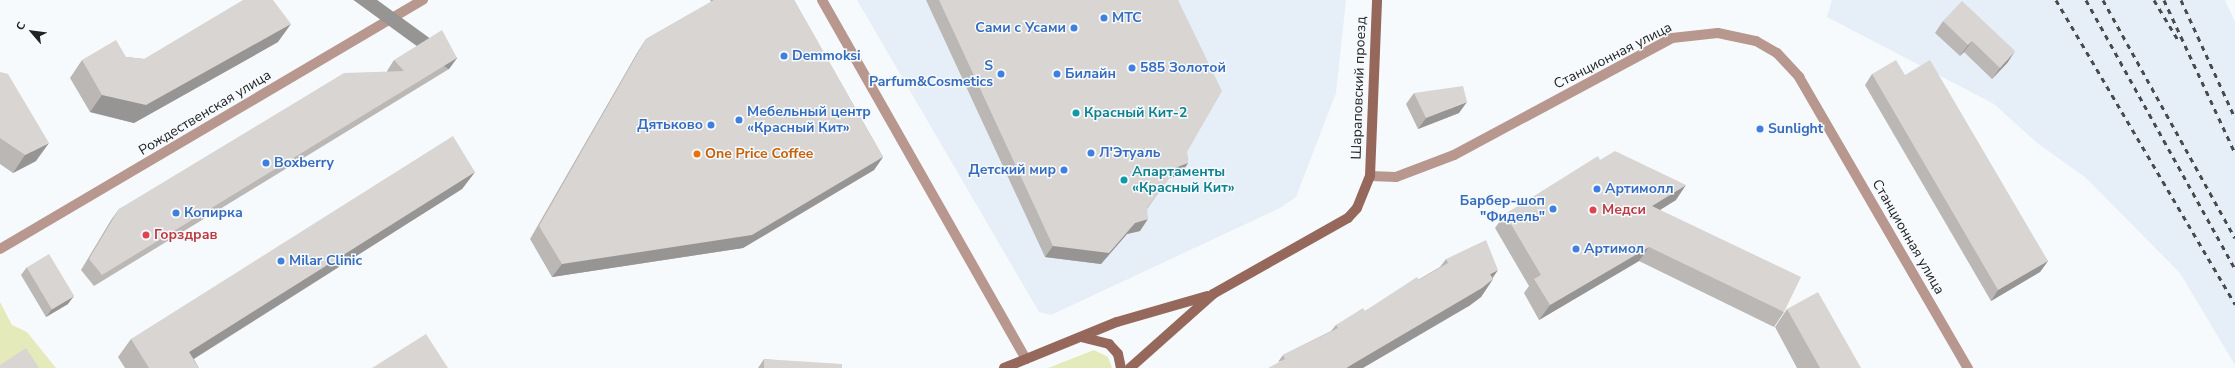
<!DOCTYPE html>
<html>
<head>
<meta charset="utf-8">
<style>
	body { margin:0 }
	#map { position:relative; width:2235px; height:368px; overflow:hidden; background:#f7fafd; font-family:"Nunito Sans",sans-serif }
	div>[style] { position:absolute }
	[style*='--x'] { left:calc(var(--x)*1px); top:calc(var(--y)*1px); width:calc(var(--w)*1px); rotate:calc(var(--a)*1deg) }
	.built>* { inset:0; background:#e6eef7 }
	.green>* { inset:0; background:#e5eaba }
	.minor>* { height:10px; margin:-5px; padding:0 5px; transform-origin:5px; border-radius:5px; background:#b8978f }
	.secondary>* { height:10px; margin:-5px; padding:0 5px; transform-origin:5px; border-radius:5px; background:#96685c }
	.rail>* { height:3px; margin-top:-1.5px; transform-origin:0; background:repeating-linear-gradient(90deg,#494a4b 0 5px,transparent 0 10px) }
	.wall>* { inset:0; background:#bab7b5 }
	.shaded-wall>* { inset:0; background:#979594; transform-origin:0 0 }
	.building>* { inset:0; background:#d8d5d3; transform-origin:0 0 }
	.dots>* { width:11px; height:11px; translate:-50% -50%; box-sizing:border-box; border:2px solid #f7fafd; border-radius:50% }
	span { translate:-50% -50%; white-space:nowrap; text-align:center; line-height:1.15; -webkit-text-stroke:3px #f7fafd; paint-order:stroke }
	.shop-label { font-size:14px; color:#366cbe; font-weight:700 }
	.left { translate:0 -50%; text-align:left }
	.right { translate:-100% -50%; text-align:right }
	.street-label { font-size:14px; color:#212222 }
	.culture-label { font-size:14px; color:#0d838f; font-weight:700 }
	.food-label { font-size:14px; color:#c56008; font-weight:700 }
	.health-label { font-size:14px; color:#be3a42; font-weight:700 }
	.north { position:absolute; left:12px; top:12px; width:40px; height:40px; -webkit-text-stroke:3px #f7fafd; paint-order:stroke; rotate:298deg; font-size:11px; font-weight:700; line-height:16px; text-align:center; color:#212222 }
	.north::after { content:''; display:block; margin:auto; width:14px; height:18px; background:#212222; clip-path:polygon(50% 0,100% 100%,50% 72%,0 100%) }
</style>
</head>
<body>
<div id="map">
	<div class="built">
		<div style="clip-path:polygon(857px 0,1346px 0,1336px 93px,1296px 197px,1280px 208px,1051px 315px,1039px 312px)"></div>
		<div style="clip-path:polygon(1832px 0,2225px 0,2235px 22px,2235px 365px,2180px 273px,2086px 178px,2036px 142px,1994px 104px,1827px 17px)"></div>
	</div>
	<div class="green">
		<div style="clip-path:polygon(0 302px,12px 325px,27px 332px,56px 368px,0 368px)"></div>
		<div style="clip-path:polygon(1094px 350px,1108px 357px,1112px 368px,1048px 368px)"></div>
	</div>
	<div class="minor">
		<div style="--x:822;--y:0;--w:413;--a:60.4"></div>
		<div style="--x:1370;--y:176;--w:26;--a:2"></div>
		<div style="--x:1396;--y:177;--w:62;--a:-20.8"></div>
		<div style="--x:1454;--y:155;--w:247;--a:-28.2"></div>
		<div style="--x:1672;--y:38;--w:46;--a:-6.2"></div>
		<div style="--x:1718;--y:33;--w:39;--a:12"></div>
		<div style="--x:1756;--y:41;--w:24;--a:30"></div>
		<div style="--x:1777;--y:53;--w:33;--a:47"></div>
		<div style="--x:1799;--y:77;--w:337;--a:59.9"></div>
		<div style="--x:0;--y:249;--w:491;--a:-30.5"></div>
	</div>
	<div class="secondary">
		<div style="--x:1081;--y:337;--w:29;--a:14"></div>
		<div style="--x:1109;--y:344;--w:13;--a:48"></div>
		<div style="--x:1118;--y:354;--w:14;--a:78"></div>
		<div style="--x:1004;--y:368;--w:122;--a:-22.2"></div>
		<div style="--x:1117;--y:322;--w:94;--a:-16.1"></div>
		<div style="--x:1130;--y:368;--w:111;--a:-41.7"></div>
		<div style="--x:1213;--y:294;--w:155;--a:-29.4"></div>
		<div style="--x:1348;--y:218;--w:13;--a:-48"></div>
		<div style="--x:1357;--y:208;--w:35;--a:-68"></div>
		<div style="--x:1370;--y:176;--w:176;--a:-87.7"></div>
	</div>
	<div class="rail">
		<div style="--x:2056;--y:0;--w:353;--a:59.5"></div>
		<div style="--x:2086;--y:0;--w:308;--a:61"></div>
		<div style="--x:2103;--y:0;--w:272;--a:61"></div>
		<div style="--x:2154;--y:0;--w:47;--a:59"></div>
		<div style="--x:2164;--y:0;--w:169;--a:65.1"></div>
		<div style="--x:2181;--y:0;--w:130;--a:65.4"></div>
	</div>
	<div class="wall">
		<div style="clip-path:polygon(710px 0,794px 0,883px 157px,874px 170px,743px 248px,552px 277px,530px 239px,637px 53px,646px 39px,711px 2px)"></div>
		<div style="clip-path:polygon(926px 0,1178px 0,1187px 152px,1188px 163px,1180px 175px,1169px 178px,1147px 209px,1140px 231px,1127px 234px,1101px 264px,1045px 257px)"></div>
		<div style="clip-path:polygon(1943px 21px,2008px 62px,1992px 79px,1964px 52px,1960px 56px,1935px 33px)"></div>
		<div style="clip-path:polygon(278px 42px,134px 123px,90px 112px,70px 78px,82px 60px,126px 57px,144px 59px)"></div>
		<div style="clip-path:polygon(457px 58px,449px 69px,94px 286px,81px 270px,111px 220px,119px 209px,387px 72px,387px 71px,394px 60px)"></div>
		<div style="clip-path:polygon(0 72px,36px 161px,13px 173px,0 164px)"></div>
		<div style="clip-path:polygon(1872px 74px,1905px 75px,2048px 261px,2040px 272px,1991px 301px,1865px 85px)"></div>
		<div style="clip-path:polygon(1414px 93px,1459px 113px,1418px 129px,1406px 104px)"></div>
		<div style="clip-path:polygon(1600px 160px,1676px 200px,1660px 210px,1784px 312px,1774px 327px,1639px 261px,1539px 320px,1524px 293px,1529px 286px,1495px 228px,1505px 214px)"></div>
		<div style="clip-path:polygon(475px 172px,462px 189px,194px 359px,199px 368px,125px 368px,118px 357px,131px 339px)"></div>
		<div style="clip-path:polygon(1446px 259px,1492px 278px,1493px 279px,1481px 297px,1469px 306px,1278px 362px,1283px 355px,1331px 331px,1336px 325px,1365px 311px,1440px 267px)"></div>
		<div style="clip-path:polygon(27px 267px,68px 304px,46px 317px,21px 275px)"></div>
		<div style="clip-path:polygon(1787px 309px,1861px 368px,1797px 368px,1775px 327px)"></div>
		<div style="clip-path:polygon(764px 359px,842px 368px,758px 368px)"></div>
	</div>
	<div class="shaded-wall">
		<div style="clip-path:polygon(291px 24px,278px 42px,134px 123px,90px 112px,102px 95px)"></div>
		<div style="clip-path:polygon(1972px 41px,1964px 52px,1960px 56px,1968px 45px)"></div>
		<div style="clip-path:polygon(2015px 51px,2008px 62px,1992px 79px,2000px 68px)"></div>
		<div style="left:457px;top:58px;width:14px;height:416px;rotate:126deg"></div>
		<div style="clip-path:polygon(1467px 102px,1459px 113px,1418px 129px,1426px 118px)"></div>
		<div style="clip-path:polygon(49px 143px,36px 161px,13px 173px,25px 155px)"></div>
		<div style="clip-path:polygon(883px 157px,874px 170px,743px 248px,552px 277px,562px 264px)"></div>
		<div style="clip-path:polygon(1188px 163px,1180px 175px,1169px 178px,1177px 167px)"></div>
		<div style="clip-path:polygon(475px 172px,462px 189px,179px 368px,189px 352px)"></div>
		<div style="clip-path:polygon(1686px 185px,1676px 200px,1642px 221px,1652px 206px)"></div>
		<div style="clip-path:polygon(1148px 219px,1140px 231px,1127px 234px,1101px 264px,1045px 257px,1053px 246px)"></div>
		<div style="clip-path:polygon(1649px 247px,1639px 261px,1539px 320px,1550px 305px)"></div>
		<div style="clip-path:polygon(2048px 261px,2040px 272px,1991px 301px,1998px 290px)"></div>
		<div style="clip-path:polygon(1498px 270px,1490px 282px,1493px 279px,1481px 297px,1469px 306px,1363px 368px,1346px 368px,1490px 274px)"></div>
		<div style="clip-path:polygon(74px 296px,68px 304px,46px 317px,52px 309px)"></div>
	</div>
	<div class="building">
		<div style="clip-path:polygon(243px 0,273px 0,291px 24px,146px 105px,102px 95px,82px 60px,116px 40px,126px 57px,144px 59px)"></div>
		<div style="clip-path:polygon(714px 0,794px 0,883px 157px,752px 235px,562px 264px,539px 226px,646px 39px)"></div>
		<div style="clip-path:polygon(939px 0,1178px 0,1222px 91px,1187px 152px,1188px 163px,1177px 167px,1147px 208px,1148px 219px,1135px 223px,1109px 253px,1053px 246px)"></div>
		<div style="clip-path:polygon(1962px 1px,2015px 51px,2000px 68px,1972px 41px,1968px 45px,1943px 21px)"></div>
		<div style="clip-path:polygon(442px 30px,457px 58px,102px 275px,89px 259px,119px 209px,344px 73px,404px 71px,394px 60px)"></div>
		<div style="clip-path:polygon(1896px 60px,1905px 75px,1930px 60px,2048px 261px,1998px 290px,1872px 74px)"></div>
		<div style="clip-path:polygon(0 72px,8px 74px,49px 143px,25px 155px,0 138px)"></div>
		<div style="clip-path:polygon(1463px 86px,1467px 102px,1426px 118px,1414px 93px)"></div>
		<div style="clip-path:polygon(453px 136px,475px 172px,189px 352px,199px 368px,149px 368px,131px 339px)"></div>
		<div style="clip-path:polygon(1615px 151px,1686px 185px,1652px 206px,1801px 277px,1784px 312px,1649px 247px,1550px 305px,1534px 279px,1541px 275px,1505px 214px,1598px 156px,1600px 160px)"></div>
		<div style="clip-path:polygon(1486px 240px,1498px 270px,1490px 274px,1493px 279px,1482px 288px,1346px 368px,1268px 368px,1285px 359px,1283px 355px,1338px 328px,1336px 325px,1363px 308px,1365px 311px,1417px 277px,1419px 280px,1448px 263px,1446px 259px)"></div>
		<div style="left:49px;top:254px;width:49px;height:26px;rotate:59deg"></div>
		<div style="clip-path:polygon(1818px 292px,1861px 368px,1820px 368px,1787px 309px)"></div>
		<div style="clip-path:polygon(426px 334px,448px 368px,372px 368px)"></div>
		<div style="clip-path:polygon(26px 348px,39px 368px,0 368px,0 365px)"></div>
		<div style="clip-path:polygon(764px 359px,842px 364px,842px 368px,764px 368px)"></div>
	</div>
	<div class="dots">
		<div style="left:1104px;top:18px;background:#3f7fe0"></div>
		<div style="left:1074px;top:28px;background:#3f7fe0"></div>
		<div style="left:784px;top:56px;background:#3f7fe0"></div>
		<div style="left:1132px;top:68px;background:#3f7fe0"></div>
		<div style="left:1001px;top:74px;background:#3f7fe0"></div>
		<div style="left:1057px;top:74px;background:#3f7fe0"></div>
		<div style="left:1076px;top:113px;background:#0f9aa8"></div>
		<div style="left:739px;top:120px;background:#3f7fe0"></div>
		<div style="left:711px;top:125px;background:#3f7fe0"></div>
		<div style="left:1760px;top:129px;background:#3f7fe0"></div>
		<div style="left:1091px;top:153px;background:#3f7fe0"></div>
		<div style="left:697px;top:154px;background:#e8710a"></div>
		<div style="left:266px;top:163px;background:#3f7fe0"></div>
		<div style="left:1064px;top:170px;background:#3f7fe0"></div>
		<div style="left:1124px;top:180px;background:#0f9aa8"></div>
		<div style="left:1597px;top:189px;background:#3f7fe0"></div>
		<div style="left:1553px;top:209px;background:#3f7fe0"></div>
		<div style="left:1593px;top:210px;background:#e0444e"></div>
		<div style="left:176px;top:213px;background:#3f7fe0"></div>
		<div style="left:146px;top:235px;background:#e0444e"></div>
		<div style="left:1576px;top:249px;background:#3f7fe0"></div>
		<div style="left:281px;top:261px;background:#3f7fe0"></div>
	</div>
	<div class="shop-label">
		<span class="left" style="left:1112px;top:18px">МТС</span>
		<span class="right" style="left:1066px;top:28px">Сами с Усами</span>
		<span class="left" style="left:792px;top:56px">Demmoksi</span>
		<span class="right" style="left:993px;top:74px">S<br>Parfum&amp;Cosmetics</span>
		<span class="left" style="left:1140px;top:68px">585 Золотой</span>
		<span class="left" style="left:1065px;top:74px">Билайн</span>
		<span class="left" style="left:747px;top:120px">Мебельный центр<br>«Красный Кит»</span>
		<span class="right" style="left:703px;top:125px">Дятьково</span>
		<span class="left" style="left:1768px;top:129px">Sunlight</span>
		<span class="left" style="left:1099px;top:153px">Л'Этуаль</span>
		<span class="left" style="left:274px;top:163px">Boxberry</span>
		<span class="right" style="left:1056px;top:170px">Детский мир</span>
		<span class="left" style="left:1605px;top:189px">Артимолл</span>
		<span class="right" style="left:1545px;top:209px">Барбер-шоп<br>"Фидель"</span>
		<span class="left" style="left:184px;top:213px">Копирка</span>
		<span class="left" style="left:1584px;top:249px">Артимол</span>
		<span class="left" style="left:289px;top:261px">Milar Clinic</span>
	</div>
	<div class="street-label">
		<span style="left:1613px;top:56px;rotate:-27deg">Станционная улица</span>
		<span style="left:1359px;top:88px;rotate:-88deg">Шараповский проезд</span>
		<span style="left:205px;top:113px;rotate:-31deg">Рождественская улица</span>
		<span style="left:1908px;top:237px;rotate:60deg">Станционная улица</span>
	</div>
	<div class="culture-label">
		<span class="left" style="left:1084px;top:113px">Красный Кит-2</span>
		<span class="left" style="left:1132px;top:180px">Апартаменты<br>«Красный Кит»</span>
	</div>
	<div class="food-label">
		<span class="left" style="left:705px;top:154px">One Price Coffee</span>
	</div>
	<div class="health-label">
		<span class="left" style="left:1602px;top:210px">Медси</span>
		<span class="left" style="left:154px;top:235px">Горздрав</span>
	</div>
	<div class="north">С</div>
</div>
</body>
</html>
